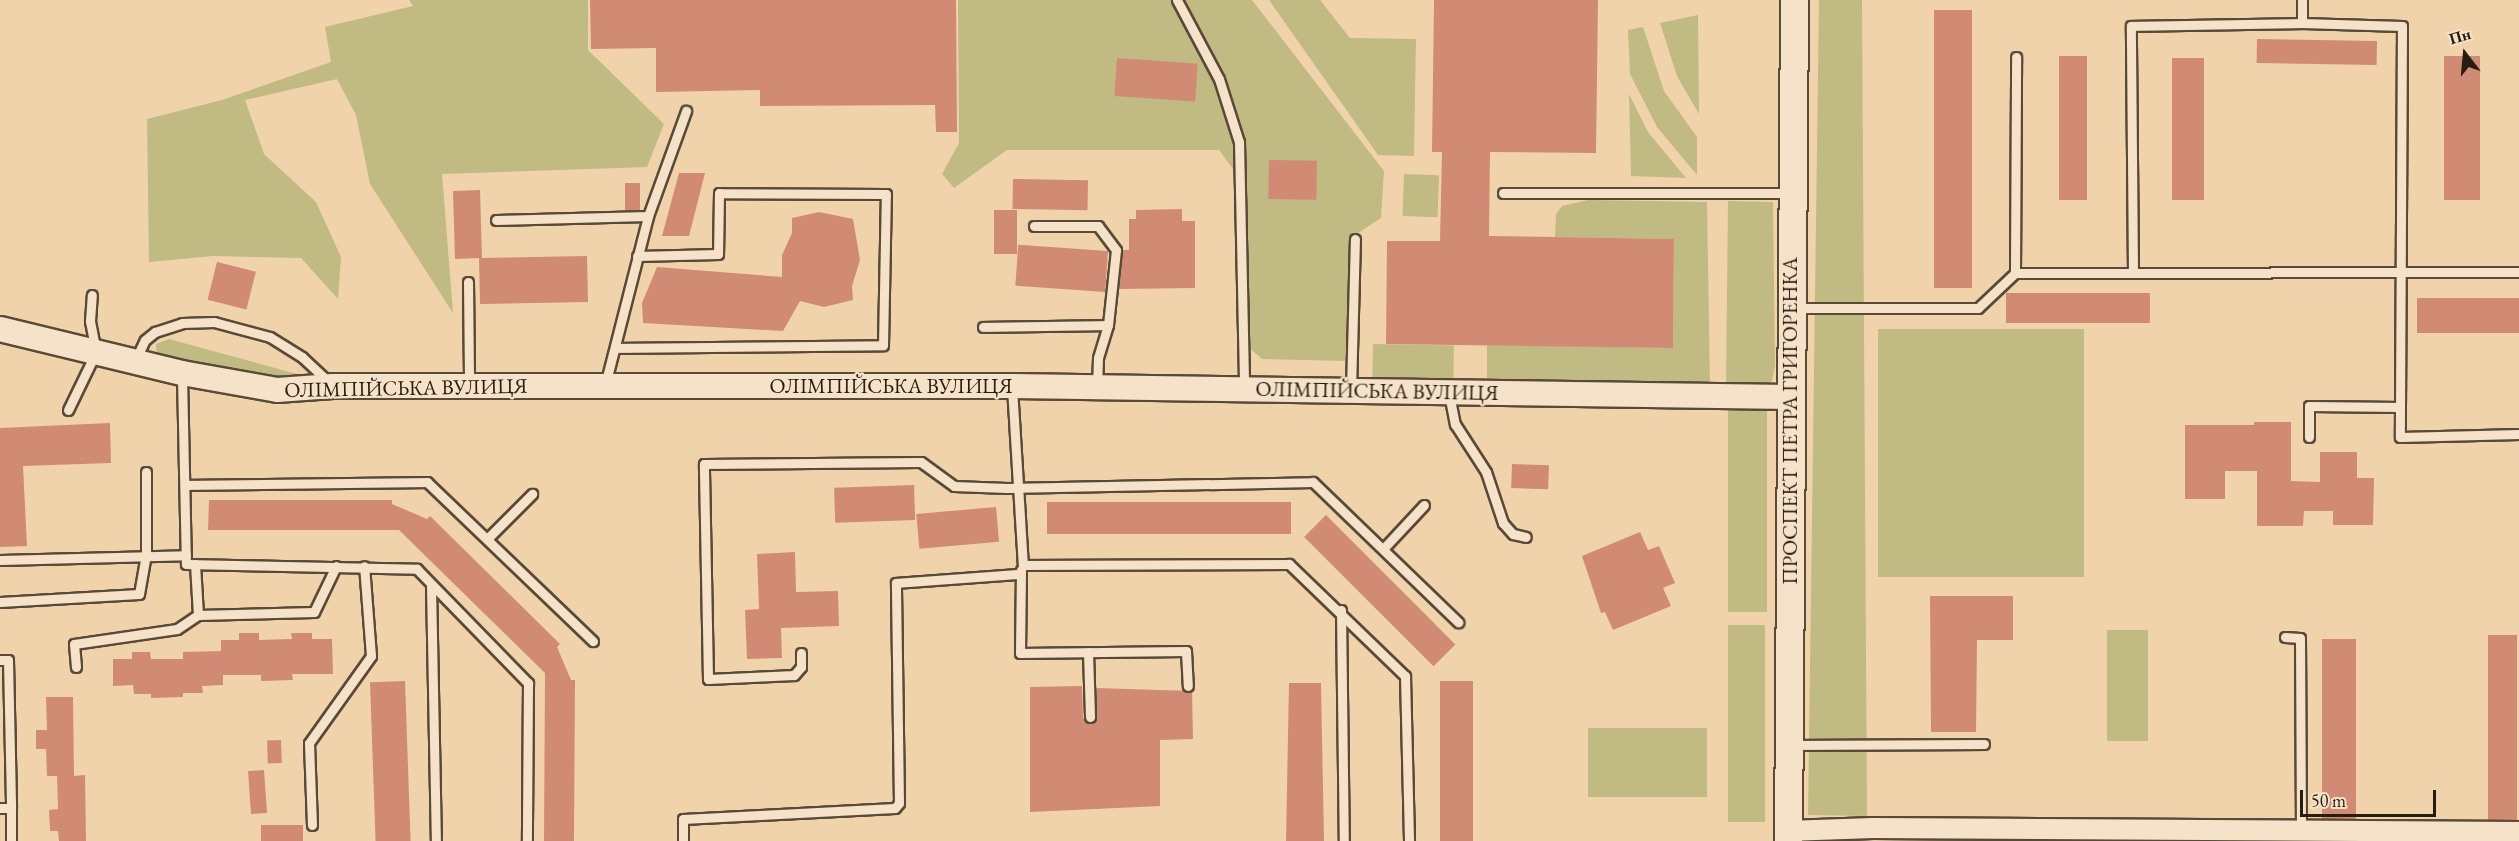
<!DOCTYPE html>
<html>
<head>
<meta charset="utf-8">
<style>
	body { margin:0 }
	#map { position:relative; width:2519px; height:841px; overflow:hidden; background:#f0d3ab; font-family:"EB Garamond",serif }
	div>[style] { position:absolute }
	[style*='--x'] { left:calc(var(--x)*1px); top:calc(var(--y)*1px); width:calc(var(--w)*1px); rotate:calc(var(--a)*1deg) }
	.green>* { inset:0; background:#c1ba83; transform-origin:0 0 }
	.building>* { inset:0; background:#d18a74; transform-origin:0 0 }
	.roads { filter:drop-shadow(2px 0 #594a38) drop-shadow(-2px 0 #594a38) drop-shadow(0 2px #594a38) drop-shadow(0 -2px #594a38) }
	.service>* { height:9px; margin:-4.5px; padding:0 4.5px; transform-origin:4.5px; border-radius:4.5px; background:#f5e2c8 }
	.minor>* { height:20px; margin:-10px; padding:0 10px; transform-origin:10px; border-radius:10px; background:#f5e2c8 }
	.tertiary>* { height:24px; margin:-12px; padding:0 12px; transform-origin:12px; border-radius:12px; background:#f5e2c8 }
	.secondary>* { height:27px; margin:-13.5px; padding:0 13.5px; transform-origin:13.5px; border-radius:13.5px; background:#f5e2c8 }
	span { translate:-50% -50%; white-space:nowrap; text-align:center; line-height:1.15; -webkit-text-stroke:4.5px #f5e2c8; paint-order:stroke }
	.street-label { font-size:21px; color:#271c12 }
	.north { position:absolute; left:2435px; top:24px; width:60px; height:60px; -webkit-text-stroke:4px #f5e2c8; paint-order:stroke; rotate:344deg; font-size:16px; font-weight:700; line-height:24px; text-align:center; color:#271c12 }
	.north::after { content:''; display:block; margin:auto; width:21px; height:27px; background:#271c12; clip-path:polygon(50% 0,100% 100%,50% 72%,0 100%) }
	.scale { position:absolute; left:2300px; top:790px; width:136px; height:27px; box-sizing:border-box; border:3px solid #271c12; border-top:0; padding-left:8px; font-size:18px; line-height:21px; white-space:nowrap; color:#271c12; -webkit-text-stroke:4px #f5e2c8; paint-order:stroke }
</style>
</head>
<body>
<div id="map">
	<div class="green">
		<div style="clip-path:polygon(409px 0,588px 0,588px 50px,664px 124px,647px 167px,442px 174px,453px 313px,370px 184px,356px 115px,337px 79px,245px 100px,264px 154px,316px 202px,341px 257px,338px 299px,301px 258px,213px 256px,149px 262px,147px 119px,222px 100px,331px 62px,325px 27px,413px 6px)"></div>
		<div style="clip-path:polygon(958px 0,1252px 0,1384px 171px,1381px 218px,1352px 237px,1349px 361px,1262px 359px,1237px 337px,1233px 169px,1219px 150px,1007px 150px,954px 188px,942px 174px,959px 143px)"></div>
		<div style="clip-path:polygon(1269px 0,1320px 0,1350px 38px,1416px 39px,1414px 156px,1378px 155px)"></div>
		<div style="clip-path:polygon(1819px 0,1862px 0,1867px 816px,1808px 815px)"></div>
		<div style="clip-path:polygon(1698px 15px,1699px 114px,1677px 76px,1660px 23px)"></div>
		<div style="clip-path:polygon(1643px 27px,1664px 91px,1697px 137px,1697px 175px,1657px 127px,1630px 74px,1628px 30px)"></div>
		<div style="clip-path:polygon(1629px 94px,1648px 132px,1686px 178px,1631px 176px)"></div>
		<div style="left:1404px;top:174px;width:35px;height:42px;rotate:2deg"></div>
		<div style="clip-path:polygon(1588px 200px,1707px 202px,1710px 386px,1487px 382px,1487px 345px,1673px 348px,1674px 239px,1555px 237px,1556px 214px,1562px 206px)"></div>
		<div style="clip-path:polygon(1728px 201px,1773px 202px,1775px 366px,1772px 381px,1767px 385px,1726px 385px)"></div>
		<div style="left:1878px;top:329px;width:206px;height:248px"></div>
		<div style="clip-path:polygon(169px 339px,297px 374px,300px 378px,295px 383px,157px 356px,156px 344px)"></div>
		<div style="left:1373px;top:344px;width:81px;height:35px;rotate:1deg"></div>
		<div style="left:1728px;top:408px;width:39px;height:204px"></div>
		<div style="left:1765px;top:625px;width:197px;height:37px;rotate:90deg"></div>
		<div style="left:2107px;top:630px;width:41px;height:111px"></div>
		<div style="left:1707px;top:728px;width:69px;height:119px;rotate:90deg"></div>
	</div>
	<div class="building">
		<div style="clip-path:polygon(590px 0,956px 0,957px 132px,936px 132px,935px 105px,760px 106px,760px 90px,656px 92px,656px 48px,591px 49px)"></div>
		<div style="clip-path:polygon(1434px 0,1598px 0,1596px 153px,1490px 152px,1489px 236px,1674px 239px,1673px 348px,1386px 344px,1387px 241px,1440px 241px,1442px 152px,1432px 152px)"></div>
		<div style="left:1934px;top:10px;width:38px;height:278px"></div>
		<div style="left:2257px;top:39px;width:120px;height:24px;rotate:1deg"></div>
		<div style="left:2059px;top:56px;width:28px;height:144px"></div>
		<div style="left:2444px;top:56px;width:36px;height:144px"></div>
		<div style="left:1117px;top:58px;width:81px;height:38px;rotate:4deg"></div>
		<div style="left:2204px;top:58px;width:142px;height:32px;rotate:90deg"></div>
		<div style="left:1269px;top:160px;width:48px;height:39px;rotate:1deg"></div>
		<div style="clip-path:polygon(679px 173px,705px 173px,689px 236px,662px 236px)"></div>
		<div style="left:1013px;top:179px;width:75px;height:30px;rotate:1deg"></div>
		<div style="left:625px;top:183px;width:15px;height:27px"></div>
		<div style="clip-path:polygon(480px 190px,482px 258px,587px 256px,588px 302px,480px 304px,479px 258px,455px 259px,453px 191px)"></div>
		<div style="clip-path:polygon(1182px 209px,1182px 221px,1195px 221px,1195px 288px,1119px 289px,1123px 250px,1129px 250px,1129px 219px,1136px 219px,1136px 210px)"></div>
		<div style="left:994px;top:210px;width:23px;height:44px"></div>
		<div style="clip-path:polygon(819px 212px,853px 219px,860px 260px,852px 286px,853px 300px,824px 307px,800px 301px,783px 331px,643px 323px,642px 303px,657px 267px,782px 277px,782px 255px,792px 233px,792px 218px)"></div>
		<div style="left:1108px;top:251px;width:41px;height:90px;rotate:94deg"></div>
		<div style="left:217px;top:262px;width:40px;height:39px;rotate:14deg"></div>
		<div style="left:2006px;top:293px;width:144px;height:30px"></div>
		<div style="left:2417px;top:298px;width:102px;height:35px"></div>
		<div style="clip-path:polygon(2254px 422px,2291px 422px,2291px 481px,2320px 482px,2320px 452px,2357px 452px,2357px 478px,2374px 478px,2373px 525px,2333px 525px,2333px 511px,2304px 511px,2303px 526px,2257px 526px,2257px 471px,2225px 471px,2225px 499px,2185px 499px,2185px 425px,2254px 425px)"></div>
		<div style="clip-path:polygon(110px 423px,111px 463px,23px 466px,27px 546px,0 547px,0 428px)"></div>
		<div style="left:1512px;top:464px;width:37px;height:24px;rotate:2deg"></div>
		<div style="left:914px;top:485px;width:35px;height:80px;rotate:88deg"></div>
		<div style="clip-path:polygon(209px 500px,392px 500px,392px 504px,427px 519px,430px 516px,560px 644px,557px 647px,571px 680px,575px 680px,574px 841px,544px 841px,545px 673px,399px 530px,208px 530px)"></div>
		<div style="left:1047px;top:502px;width:244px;height:32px"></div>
		<div style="left:996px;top:507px;width:35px;height:80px;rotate:85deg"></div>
		<div style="left:1326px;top:515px;width:183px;height:31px;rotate:45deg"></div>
		<div style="clip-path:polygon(1640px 532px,1648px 550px,1659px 546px,1675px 583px,1663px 588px,1671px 606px,1613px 630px,1605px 612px,1601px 613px,1582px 556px)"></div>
		<div style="clip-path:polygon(795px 552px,796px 592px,838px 591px,839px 626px,781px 628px,782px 658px,747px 659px,745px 610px,759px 609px,757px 554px)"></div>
		<div style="clip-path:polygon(1930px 596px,2013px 596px,2013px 640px,1977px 640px,1976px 732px,1931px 732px)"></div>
		<div style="clip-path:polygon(239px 633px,259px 633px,259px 640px,292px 639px,291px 633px,312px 633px,312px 639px,332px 639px,333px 674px,292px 674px,293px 680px,261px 681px,261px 675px,223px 675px,223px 685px,202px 686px,203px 693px,183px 693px,183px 697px,151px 698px,151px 694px,134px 694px,133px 685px,113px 686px,113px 659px,132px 659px,132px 652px,150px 652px,151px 659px,183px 659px,183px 652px,221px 651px,221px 640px,239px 640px)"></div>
		<div style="left:2488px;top:635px;width:29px;height:185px"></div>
		<div style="left:2322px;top:639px;width:34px;height:180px"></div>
		<div style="left:405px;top:681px;width:160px;height:35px;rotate:88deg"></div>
		<div style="left:1440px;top:681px;width:33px;height:160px"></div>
		<div style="clip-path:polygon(1289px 683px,1321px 683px,1324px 841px,1286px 841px)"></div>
		<div style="clip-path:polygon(1082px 686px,1083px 718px,1090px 724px,1097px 717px,1096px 688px,1192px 691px,1193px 739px,1160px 740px,1160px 806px,1030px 812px,1030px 687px)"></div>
		<div style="clip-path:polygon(46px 697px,73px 697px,74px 776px,85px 775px,86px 841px,59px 841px,58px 831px,50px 831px,49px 810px,58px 809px,57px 776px,47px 776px,46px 749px,36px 749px,36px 730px,47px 730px)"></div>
		<div style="left:281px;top:740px;width:23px;height:14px;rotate:88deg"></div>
		<div style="left:264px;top:770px;width:43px;height:16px;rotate:86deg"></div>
		<div style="left:303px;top:825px;width:16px;height:42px;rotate:90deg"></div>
	</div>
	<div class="roads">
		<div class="service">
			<div style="--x:1177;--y:0;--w:89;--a:62"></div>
			<div style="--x:1219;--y:79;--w:66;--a:72.4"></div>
			<div style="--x:1239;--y:142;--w:247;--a:88.8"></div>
			<div style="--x:2302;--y:0;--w:23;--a:90"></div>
			<div style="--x:2302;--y:23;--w:100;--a:1.7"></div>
			<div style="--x:2402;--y:26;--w:411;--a:90.3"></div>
			<div style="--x:2400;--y:437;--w:119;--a:-1.4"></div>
			<div style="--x:1503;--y:193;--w:287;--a:0"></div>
			<div style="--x:496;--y:220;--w:152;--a:-1.5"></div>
			<div style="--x:1034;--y:226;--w:64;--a:0"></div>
			<div style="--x:1098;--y:226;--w:30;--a:53"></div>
			<div style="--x:1116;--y:250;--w:75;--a:96.1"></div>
			<div style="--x:1108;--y:325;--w:34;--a:107"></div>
			<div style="--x:1098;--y:358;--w:29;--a:92"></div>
			<div style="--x:2015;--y:273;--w:216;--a:-89.7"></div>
			<div style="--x:2133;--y:273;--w:247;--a:-90.5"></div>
			<div style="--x:2131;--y:26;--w:171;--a:-1"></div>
			<div style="--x:468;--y:282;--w:102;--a:89.4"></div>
			<div style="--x:1795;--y:308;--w:183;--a:0"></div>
			<div style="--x:1978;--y:308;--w:51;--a:-43.4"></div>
			<div style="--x:2015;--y:273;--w:504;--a:-0.11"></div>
			<div style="--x:983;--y:327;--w:125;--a:-0.9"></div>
			<div style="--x:615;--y:348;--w:268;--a:-0.6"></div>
			<div style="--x:883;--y:345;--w:151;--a:-88.9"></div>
			<div style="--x:886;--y:194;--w:167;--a:-179.7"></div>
			<div style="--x:719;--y:193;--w:61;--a:90.9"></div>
			<div style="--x:718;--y:254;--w:81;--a:178.6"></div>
			<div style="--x:135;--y:361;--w:23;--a:-65"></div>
			<div style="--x:145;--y:340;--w:13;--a:-39"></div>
			<div style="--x:155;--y:332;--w:28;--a:-18"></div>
			<div style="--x:182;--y:323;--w:32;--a:-2"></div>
			<div style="--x:214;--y:322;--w:58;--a:15"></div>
			<div style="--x:270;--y:337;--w:38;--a:32"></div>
			<div style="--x:302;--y:357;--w:37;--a:43"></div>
			<div style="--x:182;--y:376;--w:188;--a:88.8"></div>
			<div style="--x:186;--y:564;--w:231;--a:1.2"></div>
			<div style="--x:417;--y:569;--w:159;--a:45.8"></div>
			<div style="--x:528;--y:683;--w:158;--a:90.4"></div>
			<div style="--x:605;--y:385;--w:174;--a:-75.7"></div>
			<div style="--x:648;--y:216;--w:112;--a:-70.1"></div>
			<div style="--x:1012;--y:387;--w:178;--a:86.5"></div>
			<div style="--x:1023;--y:565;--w:266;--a:-0.2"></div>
			<div style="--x:1289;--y:564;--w:161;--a:44"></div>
			<div style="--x:1405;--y:676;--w:165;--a:88.6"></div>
			<div style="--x:1351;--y:390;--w:151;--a:-88.5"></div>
			<div style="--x:1449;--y:394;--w:31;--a:79"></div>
			<div style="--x:1455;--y:424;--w:57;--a:57.1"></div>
			<div style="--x:1486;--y:472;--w:54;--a:71.6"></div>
			<div style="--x:1503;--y:523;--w:15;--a:48"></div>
			<div style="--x:1513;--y:534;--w:13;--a:13"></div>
			<div style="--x:68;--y:410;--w:64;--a:-64.2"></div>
			<div style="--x:96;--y:352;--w:32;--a:-101"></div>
			<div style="--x:90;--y:321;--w:26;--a:-86"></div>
			<div style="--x:2309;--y:437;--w:31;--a:-90"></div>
			<div style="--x:2309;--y:406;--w:91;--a:0.6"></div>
			<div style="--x:185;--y:485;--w:242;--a:-0.7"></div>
			<div style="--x:427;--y:482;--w:230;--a:43.8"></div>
			<div style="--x:487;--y:539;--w:64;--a:-45"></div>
			<div style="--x:1383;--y:549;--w:60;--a:-47"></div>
			<div style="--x:0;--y:560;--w:186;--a:-1.5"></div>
			<div style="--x:195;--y:564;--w:51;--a:86.6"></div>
			<div style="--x:1021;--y:570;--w:83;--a:90.7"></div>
			<div style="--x:1020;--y:653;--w:166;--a:-0.7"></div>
			<div style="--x:1186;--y:651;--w:35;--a:87"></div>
			<div style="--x:431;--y:585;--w:256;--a:88.9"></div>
			<div style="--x:0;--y:602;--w:139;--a:-3.3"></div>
			<div style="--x:139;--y:594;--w:39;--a:-80"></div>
			<div style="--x:146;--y:556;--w:84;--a:-90"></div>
			<div style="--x:1341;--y:610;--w:231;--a:89.3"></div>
			<div style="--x:2285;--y:637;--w:15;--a:4"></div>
			<div style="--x:2300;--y:638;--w:192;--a:89.7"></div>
			<div style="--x:1088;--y:652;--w:65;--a:88.2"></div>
			<div style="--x:801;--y:653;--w:14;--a:90"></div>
			<div style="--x:801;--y:667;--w:11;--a:131"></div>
			<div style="--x:794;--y:675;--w:86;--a:177.3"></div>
			<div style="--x:708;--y:679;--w:215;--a:-91.1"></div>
			<div style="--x:704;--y:464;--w:217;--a:-0.5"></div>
			<div style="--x:921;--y:462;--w:41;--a:36"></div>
			<div style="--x:954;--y:486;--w:53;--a:2.2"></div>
			<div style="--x:1007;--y:488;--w:306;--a:-1.1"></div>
			<div style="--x:1313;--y:482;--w:202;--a:44"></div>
			<div style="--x:0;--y:660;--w:8;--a:0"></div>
			<div style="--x:8;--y:660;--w:148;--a:88.8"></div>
			<div style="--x:11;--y:808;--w:11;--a:180"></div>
			<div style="--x:76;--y:667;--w:23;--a:-95"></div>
			<div style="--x:74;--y:644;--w:104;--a:-8.3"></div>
			<div style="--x:177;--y:629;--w:25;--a:-34"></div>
			<div style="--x:198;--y:615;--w:116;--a:-1.5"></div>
			<div style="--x:314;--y:612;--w:51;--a:-64.4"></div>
			<div style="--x:1791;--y:745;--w:193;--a:-0.3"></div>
			<div style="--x:11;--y:808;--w:33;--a:90"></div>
			<div style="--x:312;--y:825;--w:82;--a:-92.1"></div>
			<div style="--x:309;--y:743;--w:107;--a:-54.5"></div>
			<div style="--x:371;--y:656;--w:90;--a:-94.4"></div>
			<div style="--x:683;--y:841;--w:22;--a:-90"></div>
			<div style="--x:683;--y:819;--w:212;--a:-3"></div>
			<div style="--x:895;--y:808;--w:6;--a:-51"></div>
			<div style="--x:899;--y:803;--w:220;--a:-90.8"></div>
			<div style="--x:896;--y:583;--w:124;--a:-4.2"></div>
		</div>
		<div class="minor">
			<div style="--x:1787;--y:831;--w:86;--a:-2"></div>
			<div style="--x:1873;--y:828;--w:646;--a:0.35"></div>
		</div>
		<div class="tertiary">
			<div style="--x:0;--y:329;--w:187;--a:13.6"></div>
			<div style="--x:182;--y:373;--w:97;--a:10.1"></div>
			<div style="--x:277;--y:390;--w:56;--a:-4.1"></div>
			<div style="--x:333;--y:386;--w:679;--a:0"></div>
			<div style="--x:1012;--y:386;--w:778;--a:0.81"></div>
		</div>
		<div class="secondary">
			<div style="--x:1788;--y:841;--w:841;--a:-89.59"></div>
		</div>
	</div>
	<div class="street-label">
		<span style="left:891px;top:386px">ОЛІМПІЙСЬКА ВУЛИЦЯ</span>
		<span style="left:406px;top:388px;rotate:-1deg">ОЛІМПІЙСЬКА ВУЛИЦЯ</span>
		<span style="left:1377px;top:391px;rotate:1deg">ОЛІМПІЙСЬКА ВУЛИЦЯ</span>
		<span style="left:1790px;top:421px;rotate:-90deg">ПРОСПЕКТ ПЕТРА ГРИГОРЕНКА</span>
	</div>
	<div class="north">Пн</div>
	<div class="scale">50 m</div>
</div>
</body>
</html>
